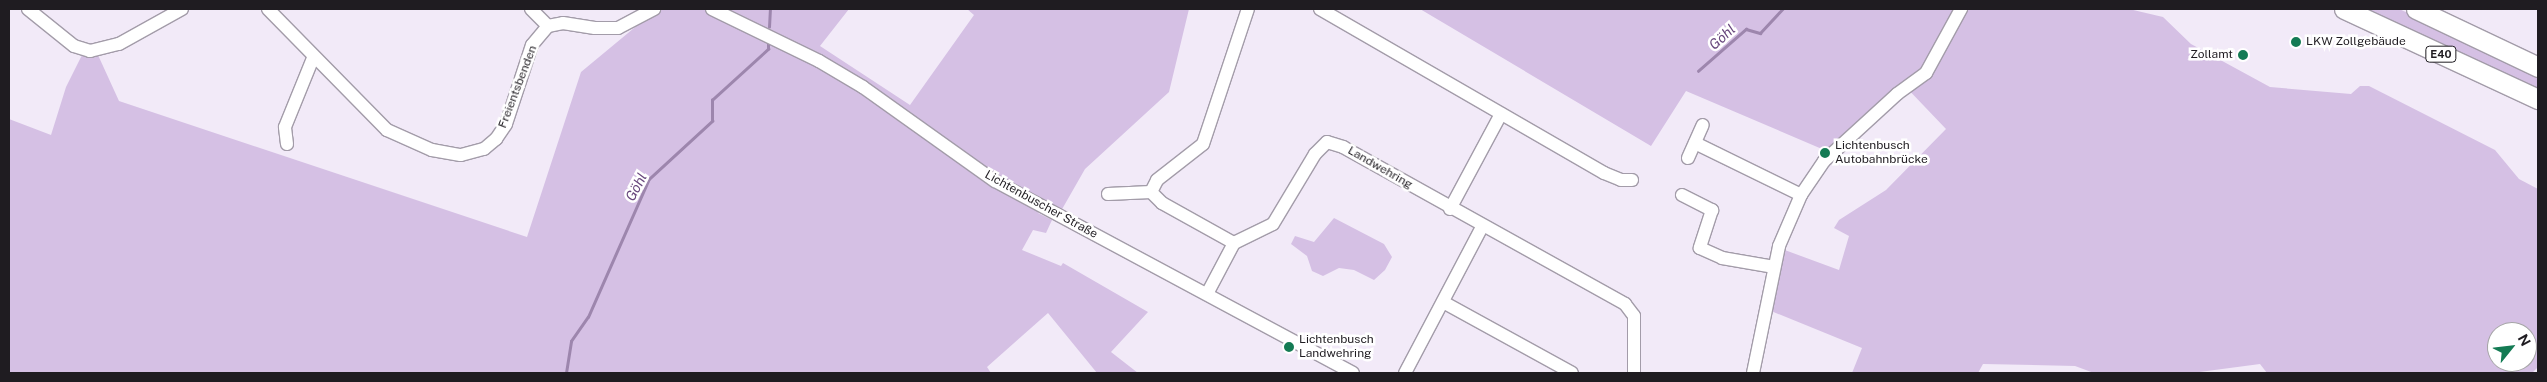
<!DOCTYPE html>
<html>
<head>
<meta charset="utf-8">
<style>
	body { margin:0 }
	#map { position:relative; width:2547px; height:382px; overflow:hidden; background:#f2eaf8; font-family:"Public Sans",sans-serif }
	div>[style] { position:absolute }
	[style*='--x'] { left:calc(var(--x)*1px); top:calc(var(--y)*1px); width:calc(var(--w)*1px); rotate:calc(var(--a)*1deg) }
	.green>* { inset:0; background:#d5c0e4 }
	.stream>* { height:2.5px; margin:-1.25px; padding:0 1.25px; transform-origin:1.25px; border-radius:1.25px; background:#9d86ad }
	.roads { filter:drop-shadow(1px 0 #a39ca9) drop-shadow(-1px 0 #a39ca9) drop-shadow(0 1px #a39ca9) drop-shadow(0 -1px #a39ca9) }
	.minor>* { height:12px; margin:-6px; padding:0 6px; transform-origin:6px; border-radius:6px; background:#fff }
	.highway>* { height:19px; margin:-9.5px; padding:0 9.5px; transform-origin:9.5px; border-radius:9.5px; background:#fff }
	.dots>* { width:14px; height:14px; translate:-50% -50%; box-sizing:border-box; border:2px solid #fff; border-radius:50% }
	span { translate:-50% -50%; white-space:nowrap; text-align:center; line-height:1.15; -webkit-text-stroke:5px #fff; paint-order:stroke }
	.shield-label span { padding:1px 4px; background:#fff; border:1px solid; border-radius:4px; -webkit-text-stroke-width:0 }
	.shield-label { font-size:11px; color:#1f1c21; font-weight:700 }
	.poi-label { font-size:12px; color:#1f1c21 }
	.left { translate:0 -50%; text-align:left }
	.right { translate:-100% -50%; text-align:right }
	.street-label { font-size:12px; color:#1f1c21 }
	.water-label { font-size:14px; color:#68477d; font-style:italic }
	.frame { position:absolute; inset:0; border:10px solid #1f1c21; pointer-events:none }
	.north { position:absolute; left:2487px; top:322px; width:50px; height:50px; box-sizing:border-box; background:#fff; border:1px solid #a5a4a6; border-radius:50%; rotate:61deg; font-size:14px; font-weight:700; line-height:20px; text-align:center; color:#1f1c21 }
	.north::after { content:''; display:block; margin:auto; width:18px; height:22px; background:#147b54; clip-path:polygon(50% 0,100% 100%,50% 72%,0 100%) }
</style>
</head>
<body>
<div id="map">
	<div class="green">
		<div style="clip-path:polygon(657px 9px,849px 9px,820px 46px,910px 105px,974px 15px,967px 9px,1189px 9px,1169px 92px,1085px 169px,1061px 211px,1043px 201px,1038px 213px,1052px 220px,1046px 233px,1033px 230px,1022px 250px,1061px 266px,1063px 263px,1148px 312px,1111px 352px,1138px 373px,1097px 373px,1048px 313px,987px 367px,991px 373px,9px 373px,9px 119px,51px 135px,66px 87px,83px 53px,98px 55px,119px 101px,527px 237px,581px 72px)"></div>
		<div style="clip-path:polygon(evenodd,1420px 9px,2129px 9px,2163px 17px,2191px 44px,2270px 87px,2351px 94px,2360px 86px,2369px 86px,2495px 150px,2519px 179px,2538px 189px,2538px 367px,2532px 373px,2267px 373px,2260px 364px,2192px 373px,2094px 373px,2075px 366px,1983px 364px,1978px 373px,1852px 373px,1862px 348px,1771px 311px,1782px 249px,1839px 270px,1849px 236px,1834px 228px,1839px 220px,1886px 190px,1946px 129px,1903px 84px,1829px 152px,1686px 91px,1651px 146px,1420px 9px,2497px 332px,2527px 332px,2527px 362px,2497px 362px,2497px 332px)"></div>
		<div style="clip-path:polygon(2355px 9px,2399px 9px,2447px 30px,2538px 74px,2538px 94px)"></div>
		<div style="clip-path:polygon(1334px 218px,1384px 244px,1392px 257px,1385px 270px,1374px 280px,1354px 270px,1339px 268px,1323px 276px,1312px 271px,1307px 256px,1291px 244px,1295px 236px,1314px 242px)"></div>
	</div>
	<div class="stream">
		<div style="--x:769;--y:27;--w:18;--a:-87"></div>
		<div style="--x:1698;--y:71;--w:64;--a:-41.2"></div>
		<div style="--x:1746;--y:29;--w:15;--a:16"></div>
		<div style="--x:1760;--y:33;--w:33;--a:-47"></div>
		<div style="--x:566;--y:373;--w:32;--a:-81"></div>
		<div style="--x:571;--y:341;--w:29;--a:-55"></div>
		<div style="--x:588;--y:317;--w:151;--a:-66.2"></div>
		<div style="--x:649;--y:179;--w:86;--a:-42.6"></div>
		<div style="--x:712;--y:121;--w:21;--a:-90"></div>
		<div style="--x:712;--y:100;--w:76;--a:-42.3"></div>
		<div style="--x:768;--y:49;--w:5;--a:-90"></div>
	</div>
	<div class="roads">
		<div class="minor">
			<div style="--x:28;--y:9;--w:59;--a:38.8"></div>
			<div style="--x:74;--y:46;--w:17;--a:17"></div>
			<div style="--x:90;--y:51;--w:30;--a:-14"></div>
			<div style="--x:119;--y:44;--w:72;--a:-29.1"></div>
			<div style="--x:268;--y:9;--w:170;--a:45.5"></div>
			<div style="--x:387;--y:130;--w:49;--a:24"></div>
			<div style="--x:432;--y:150;--w:29;--a:10"></div>
			<div style="--x:461;--y:155;--w:24;--a:-15"></div>
			<div style="--x:484;--y:149;--w:16;--a:-40"></div>
			<div style="--x:496;--y:139;--w:18;--a:-56"></div>
			<div style="--x:506;--y:124;--w:83;--a:-71.8"></div>
			<div style="--x:532;--y:45;--w:25;--a:-50"></div>
			<div style="--x:531;--y:9;--w:24;--a:45"></div>
			<div style="--x:548;--y:26;--w:15;--a:-11"></div>
			<div style="--x:563;--y:23;--w:32;--a:9"></div>
			<div style="--x:595;--y:28;--w:23;--a:0"></div>
			<div style="--x:618;--y:28;--w:41;--a:-27.8"></div>
			<div style="--x:712;--y:9;--w:119;--a:25.9"></div>
			<div style="--x:819;--y:61;--w:51;--a:30.6"></div>
			<div style="--x:863;--y:87;--w:162;--a:35.5"></div>
			<div style="--x:995;--y:181;--w:406;--a:28.2"></div>
			<div style="--x:1320;--y:9;--w:328;--a:30"></div>
			<div style="--x:1604;--y:173;--w:18;--a:22"></div>
			<div style="--x:1621;--y:180;--w:11;--a:0"></div>
			<div style="--x:1695;--y:143;--w:118;--a:26.1"></div>
			<div style="--x:287;--y:144;--w:17;--a:-97"></div>
			<div style="--x:285;--y:127;--w:74;--a:-67.9"></div>
			<div style="--x:1688;--y:158;--w:36;--a:-66"></div>
			<div style="--x:1151;--y:192;--w:13;--a:-63"></div>
			<div style="--x:1157;--y:180;--w:58;--a:-38"></div>
			<div style="--x:1203;--y:144;--w:142;--a:-71.6"></div>
			<div style="--x:1108;--y:194;--w:43;--a:-2.7"></div>
			<div style="--x:1151;--y:192;--w:16;--a:45"></div>
			<div style="--x:1162;--y:203;--w:82;--a:29.1"></div>
			<div style="--x:1682;--y:195;--w:34;--a:27"></div>
			<div style="--x:1712;--y:210;--w:40;--a:108"></div>
			<div style="--x:1700;--y:248;--w:24;--a:24"></div>
			<div style="--x:1722;--y:258;--w:53;--a:9.8"></div>
			<div style="--x:1450;--y:209;--w:108;--a:-61.8"></div>
			<div style="--x:1207;--y:294;--w:58;--a:-62.1"></div>
			<div style="--x:1234;--y:243;--w:43;--a:-26"></div>
			<div style="--x:1273;--y:224;--w:82;--a:-59"></div>
			<div style="--x:1315;--y:154;--w:17;--a:-45"></div>
			<div style="--x:1327;--y:142;--w:17;--a:17"></div>
			<div style="--x:1343;--y:147;--w:323;--a:29.1"></div>
			<div style="--x:1625;--y:304;--w:15;--a:53"></div>
			<div style="--x:1634;--y:316;--w:57;--a:90"></div>
			<div style="--x:1443;--y:302;--w:147;--a:28.8"></div>
			<div style="--x:1405;--y:373;--w:165;--a:-62.2"></div>
			<div style="--x:1753;--y:373;--w:130;--a:-78.4"></div>
			<div style="--x:1779;--y:246;--w:56;--a:-66.7"></div>
			<div style="--x:1801;--y:195;--w:41;--a:-55.9"></div>
			<div style="--x:1824;--y:161;--w:99;--a:-42.5"></div>
			<div style="--x:1897;--y:94;--w:36;--a:-36"></div>
			<div style="--x:1926;--y:73;--w:73;--a:-61.3"></div>
		</div>
		<div class="highway">
			<div style="--x:2344;--y:9;--w:214;--a:24.9"></div>
			<div style="--x:2416;--y:9;--w:135;--a:25.4"></div>
		</div>
	</div>
	<div class="dots">
		<div style="left:2296px;top:42px;background:#147b54"></div>
		<div style="left:2243px;top:55px;background:#147b54"></div>
		<div style="left:1825px;top:153px;background:#147b54"></div>
		<div style="left:1289px;top:347px;background:#147b54"></div>
	</div>
	<div class="shield-label">
		<span style="left:2441px;top:54px">E40</span>
	</div>
	<div class="poi-label">
		<span class="left" style="left:2306px;top:42px">LKW Zollgebäude</span>
		<span class="right" style="left:2233px;top:55px">Zollamt</span>
		<span class="left" style="left:1835px;top:153px">Lichtenbusch<br>Autobahnbrücke</span>
		<span class="left" style="left:1299px;top:347px">Lichtenbusch<br>Landwehring</span>
	</div>
	<div class="street-label">
		<span style="left:518px;top:87px;rotate:-69deg">Freientsbenden</span>
		<span style="left:1380px;top:168px;rotate:30deg">Landwehring</span>
		<span style="left:1041px;top:205px;rotate:29deg">Lichtenbuscher Straße</span>
	</div>
	<div class="water-label">
		<span style="left:1722px;top:37px;rotate:-42deg">Göhl</span>
		<span style="left:636px;top:187px;rotate:-62deg">Göhl</span>
	</div>
	<div class="frame"></div>
	<div class="north">N</div>
</div>
</body>
</html>
